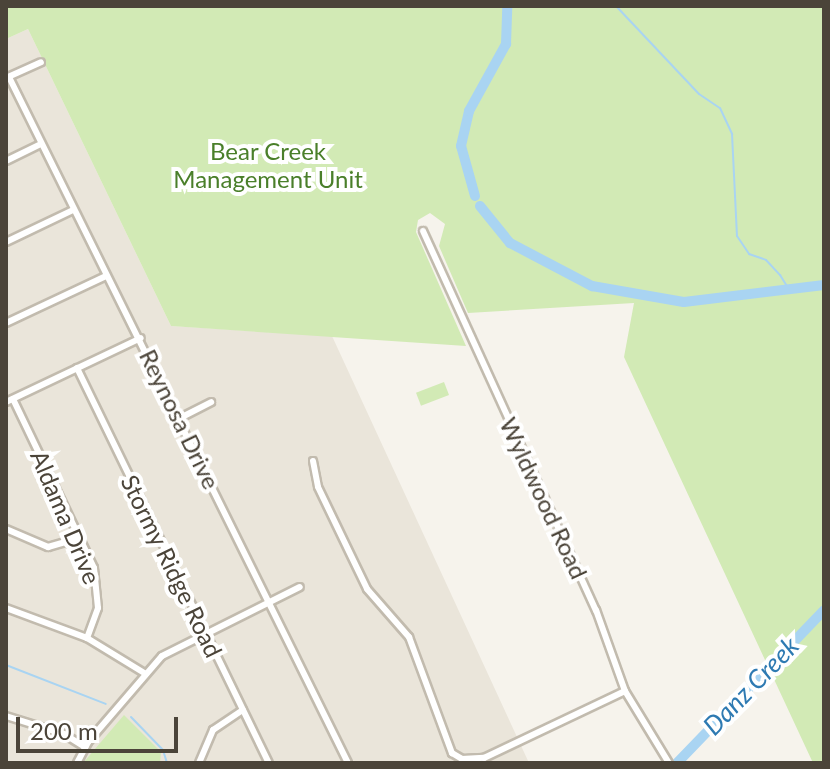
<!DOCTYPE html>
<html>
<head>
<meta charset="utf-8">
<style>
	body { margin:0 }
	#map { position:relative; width:830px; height:769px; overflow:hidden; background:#f6f3ec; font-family:Lato,sans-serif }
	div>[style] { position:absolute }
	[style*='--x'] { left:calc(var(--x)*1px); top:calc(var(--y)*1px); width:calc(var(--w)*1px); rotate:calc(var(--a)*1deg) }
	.residential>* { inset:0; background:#eae5da }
	.green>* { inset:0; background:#d2eab5; transform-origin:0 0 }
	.stream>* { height:2px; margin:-1px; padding:0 1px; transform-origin:1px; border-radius:1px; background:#a9d4f2 }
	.river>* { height:10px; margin:-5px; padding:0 5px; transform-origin:5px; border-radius:5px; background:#a9d4f2 }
	.roads { filter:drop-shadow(2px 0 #c2bbae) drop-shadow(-2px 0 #c2bbae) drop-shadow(0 2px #c2bbae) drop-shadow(0 -2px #c2bbae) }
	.minor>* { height:6px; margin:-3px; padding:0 3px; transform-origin:3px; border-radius:3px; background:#fff }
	span { translate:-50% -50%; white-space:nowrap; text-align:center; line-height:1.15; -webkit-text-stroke:8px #fff; paint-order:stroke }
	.park-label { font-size:24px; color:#4a7f2a }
	.street-label { font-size:24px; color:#4b4439 }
	.water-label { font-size:26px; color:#2e7ab2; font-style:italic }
	.frame { position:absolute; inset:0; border:8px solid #4b4439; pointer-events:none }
	.scale { position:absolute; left:16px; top:717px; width:162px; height:36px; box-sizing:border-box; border:4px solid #4b4439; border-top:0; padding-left:10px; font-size:24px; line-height:28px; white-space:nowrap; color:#4b4439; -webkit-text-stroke:6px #fff; paint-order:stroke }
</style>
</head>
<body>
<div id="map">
	<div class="residential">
		<div style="clip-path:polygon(28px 29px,171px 326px,332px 336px,529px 763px,6px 763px,6px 39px)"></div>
	</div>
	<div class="green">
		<div style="clip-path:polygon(6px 6px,824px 6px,824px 763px,813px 763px,624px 357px,634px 303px,468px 313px,439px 246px,445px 224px,430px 213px,418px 220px,416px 232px,466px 346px,171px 326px,28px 29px,6px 39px)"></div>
		<div style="left:444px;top:382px;width:14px;height:30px;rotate:69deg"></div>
		<div style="clip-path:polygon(124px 715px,161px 752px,160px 763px,83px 763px)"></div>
	</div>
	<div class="stream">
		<div style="--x:616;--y:6;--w:121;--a:46.7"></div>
		<div style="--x:699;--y:94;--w:25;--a:34"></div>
		<div style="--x:720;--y:108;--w:29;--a:65"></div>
		<div style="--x:732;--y:134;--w:102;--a:87.2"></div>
		<div style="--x:737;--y:236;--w:22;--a:56"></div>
		<div style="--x:749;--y:254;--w:18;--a:19"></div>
		<div style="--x:766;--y:260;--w:21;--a:47"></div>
		<div style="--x:780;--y:275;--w:19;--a:58"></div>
		<div style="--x:6;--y:665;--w:107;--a:21.3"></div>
		<div style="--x:131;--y:717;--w:46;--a:45.9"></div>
		<div style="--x:163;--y:750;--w:14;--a:73"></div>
	</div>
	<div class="river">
		<div style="--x:475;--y:196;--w:52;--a:-105.6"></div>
		<div style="--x:461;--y:146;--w:36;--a:-77"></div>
		<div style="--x:469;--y:111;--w:77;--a:-61.1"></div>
		<div style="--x:506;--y:44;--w:38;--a:-88"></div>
		<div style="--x:480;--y:206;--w:48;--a:51"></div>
		<div style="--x:510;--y:243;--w:93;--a:27.7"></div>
		<div style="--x:592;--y:286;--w:93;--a:9.9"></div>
		<div style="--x:684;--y:302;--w:141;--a:-6.9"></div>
		<div style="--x:677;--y:763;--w:212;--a:-46.1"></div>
	</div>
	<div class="roads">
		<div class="minor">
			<div style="--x:8;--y:77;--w:36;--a:-24"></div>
			<div style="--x:9;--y:77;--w:765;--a:63.7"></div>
			<div style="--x:6;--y:161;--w:39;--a:-26"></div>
			<div style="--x:423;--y:231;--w:417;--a:65.5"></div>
			<div style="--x:596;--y:610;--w:86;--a:70.3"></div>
			<div style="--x:625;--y:691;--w:84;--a:58.6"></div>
			<div style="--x:6;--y:242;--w:74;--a:-25.5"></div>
			<div style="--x:6;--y:323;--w:110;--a:-25.2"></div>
			<div style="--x:77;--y:368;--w:439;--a:64.1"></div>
			<div style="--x:13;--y:399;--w:187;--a:64.4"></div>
			<div style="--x:94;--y:568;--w:40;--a:84.3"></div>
			<div style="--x:98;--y:608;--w:32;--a:110"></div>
			<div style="--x:6;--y:402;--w:149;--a:-25.4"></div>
			<div style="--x:180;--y:418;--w:35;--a:-27"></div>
			<div style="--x:313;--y:461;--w:26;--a:79"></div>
			<div style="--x:318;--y:487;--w:113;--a:64.3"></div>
			<div style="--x:367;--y:589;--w:64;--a:48.8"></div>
			<div style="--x:409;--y:637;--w:124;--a:69.7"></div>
			<div style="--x:452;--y:753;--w:12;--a:31"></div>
			<div style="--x:462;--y:759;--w:22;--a:-3"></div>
			<div style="--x:484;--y:758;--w:156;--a:-25.4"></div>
			<div style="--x:6;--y:529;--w:46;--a:23.2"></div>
			<div style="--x:48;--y:547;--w:33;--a:-16"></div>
			<div style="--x:6;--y:608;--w:86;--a:20.3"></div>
			<div style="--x:87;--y:638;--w:69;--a:31.4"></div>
			<div style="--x:6;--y:716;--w:61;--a:17.2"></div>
			<div style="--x:64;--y:734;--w:25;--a:32"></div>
			<div style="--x:77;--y:763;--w:24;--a:-62"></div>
			<div style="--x:88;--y:742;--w:113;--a:-49.3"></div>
			<div style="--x:162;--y:656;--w:154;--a:-26.6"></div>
			<div style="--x:199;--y:763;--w:36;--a:-67"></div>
			<div style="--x:213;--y:730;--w:36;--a:-34"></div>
		</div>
	</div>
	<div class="park-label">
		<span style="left:268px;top:165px">Bear Creek<br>Management Unit</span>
	</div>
	<div class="street-label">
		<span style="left:180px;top:419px;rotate:64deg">Reynosa Drive</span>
		<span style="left:544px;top:498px;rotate:65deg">Wyldwood Road</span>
		<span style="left:66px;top:517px;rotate:67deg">Aldama Drive</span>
		<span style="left:172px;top:566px;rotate:64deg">Stormy Ridge Road</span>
	</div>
	<div class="water-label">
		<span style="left:751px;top:686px;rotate:-46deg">Danz Creek</span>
	</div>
	<div class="frame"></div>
	<div class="scale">200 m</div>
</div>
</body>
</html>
